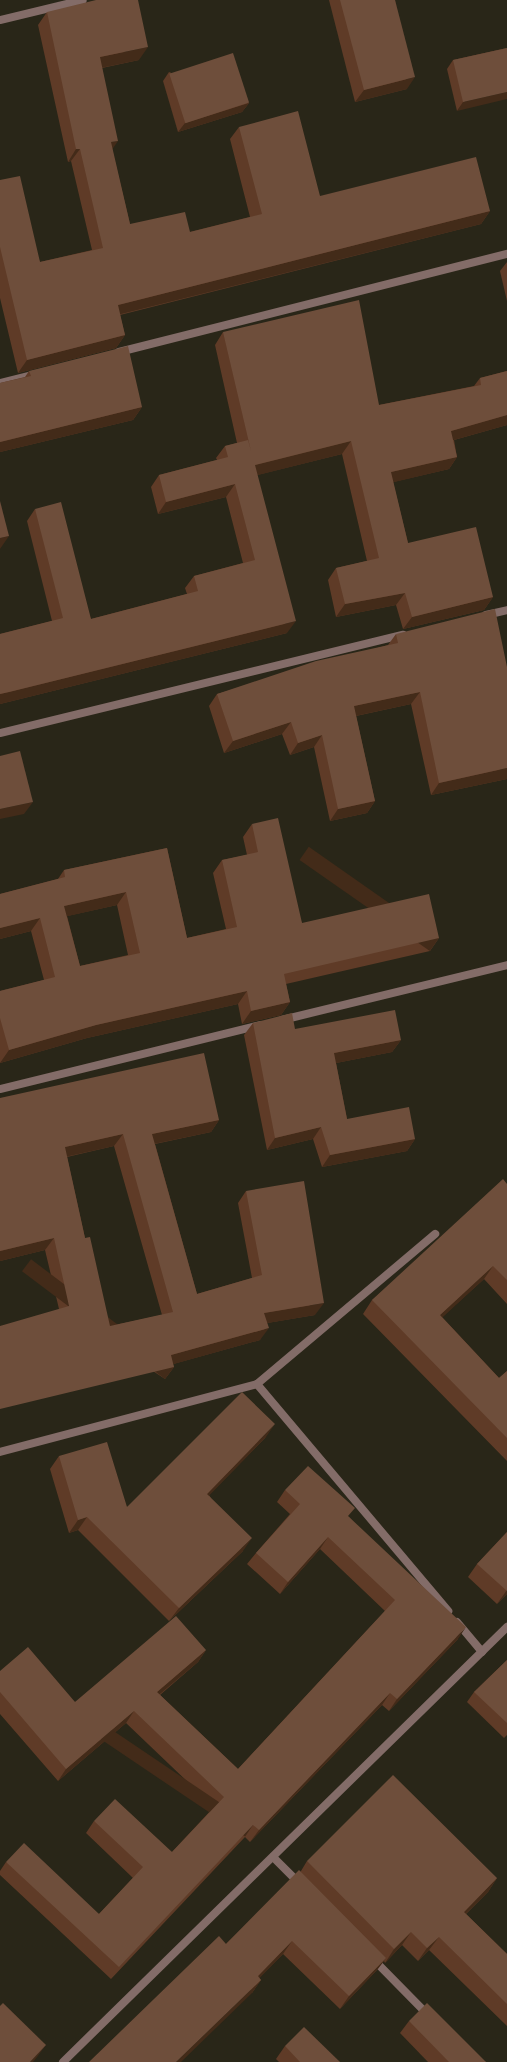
<!DOCTYPE html>
<html>
<head>
<meta charset="utf-8">
<style>
	body { margin:0 }
	#map { position:relative; width:507px; height:2062px; overflow:hidden; background:#292618; font-family:"Golos Text",sans-serif }
	div>[style] { position:absolute }
	[style*='--x'] { left:calc(var(--x)*1px); top:calc(var(--y)*1px); width:calc(var(--w)*1px); rotate:calc(var(--a)*1deg) }
	.street>* { height:8px; margin:-4px; padding:0 4px; transform-origin:4px; border-radius:4px; background:#836c68 }
	.wall>* { inset:0; background:#5f3b27 }
	.shaded-wall>* { inset:0; background:#432b19; transform-origin:0 0 }
	.building>* { inset:0; background:#6e4e3b; transform-origin:0 0 }
	span { translate:-50% -50%; white-space:nowrap; text-align:center; line-height:1.15; -webkit-text-stroke:3px #292618; paint-order:stroke }
</style>
</head>
<body>
<div id="map">
	<div class="street">
		<div style="--x:0;--y:20;--w:85;--a:-13.5"></div>
		<div style="--x:119;--y:352;--w:400;--a:-14.2"></div>
		<div style="--x:0;--y:383;--w:37;--a:-14"></div>
		<div style="--x:486;--y:615;--w:22;--a:-13"></div>
		<div style="--x:0;--y:733;--w:415;--a:-13.7"></div>
		<div style="--x:282;--y:1020;--w:232;--a:-13.7"></div>
		<div style="--x:0;--y:1089;--w:268;--a:-13.8"></div>
		<div style="--x:257;--y:1384;--w:297;--a:49.9"></div>
		<div style="--x:0;--y:1452;--w:266;--a:-14.8"></div>
		<div style="--x:257;--y:1384;--w:233;--a:-40.1"></div>
		<div style="--x:457;--y:1622;--w:39;--a:50"></div>
		<div style="--x:273;--y:1857;--w:37;--a:45"></div>
		<div style="--x:373;--y:1959;--w:80;--a:45.5"></div>
		<div style="--x:63;--y:2062;--w:622;--a:-44.41"></div>
	</div>
	<div class="wall">
		<div style="clip-path:polygon(329px 0,395px 0,407px 89px,355px 102px)"></div>
		<div style="clip-path:polygon(47px 12px,139px 60px,102px 68px,112px 149px,130px 224px,190px 232px,250px 217px,230px 139px,239px 127px,320px 196px,490px 211px,481px 224px,120px 315px,125px 335px,116px 348px,18px 373px,0 298px,0 180px,40px 262px,92px 250px,71px 161px,68px 162px,38px 25px)"></div>
		<div style="clip-path:polygon(507px 48px,457px 111px,447px 69px,453px 60px)"></div>
		<div style="clip-path:polygon(169px 72px,249px 103px,242px 112px,178px 132px,163px 81px)"></div>
		<div style="clip-path:polygon(507px 262px,507px 301px,500px 271px)"></div>
		<div style="clip-path:polygon(223px 332px,379px 405px,474px 386px,480px 378px,507px 371px,507px 425px,454px 440px,457px 457px,449px 469px,393px 482px,408px 543px,493px 597px,484px 610px,403px 629px,396px 605px,336px 617px,328px 580px,336px 568px,367px 561px,342px 454px,257px 475px,287px 633px,0 704px,0 634px,52px 621px,27px 521px,35px 509px,91px 619px,187px 594px,185px 588px,194px 576px,243px 563px,226px 497px,158px 514px,151px 487px,159px 475px,217px 460px,216px 458px,225px 446px,237px 443px,215px 345px)"></div>
		<div style="clip-path:polygon(29px 371px,142px 407px,133px 420px,0 452px,0 383px,25px 377px)"></div>
		<div style="clip-path:polygon(396px 634px,507px 779px,431px 795px,411px 704px,356px 716px,375px 801px,367px 813px,330px 821px,314px 747px,290px 755px,282px 734px,224px 753px,209px 706px,217px 694px,388px 645px)"></div>
		<div style="clip-path:polygon(evenodd,252px 824px,302px 923px,439px 938px,430px 951px,286px 984px,290px 1002px,281px 1015px,242px 1024px,238px 1004px,87px 1038px,0 1063px,0 991px,44px 980px,31px 931px,0 939px,0 894px,58px 879px,64px 870px,167px 848px,187px 938px,226px 929px,213px 873px,222px 860px,247px 855px,243px 837px,252px 824px,117px 905px,128px 955px,80px 966px,67px 916px,117px 905px)"></div>
		<div style="clip-path:polygon(253px 1023px,295px 1029px,401px 1040px,392px 1052px,336px 1063px,347px 1119px,415px 1139px,407px 1151px,322px 1167px,313px 1139px,267px 1150px,244px 1035px)"></div>
		<div style="clip-path:polygon(evenodd,0 1098px,219px 1120px,211px 1132px,155px 1144px,197px 1294px,252px 1278px,238px 1203px,246px 1191px,315px 1315px,267px 1323px,260px 1340px,173px 1364px,174px 1367px,165px 1379px,59px 1309px,45px 1250px,0 1261px,0 1098px,114px 1146px,162px 1315px,110px 1326px,85px 1238px,67px 1157px,114px 1146px)"></div>
		<div style="clip-path:polygon(507px 1184px,507px 1304px,484px 1279px,442px 1317px,499px 1378px,507px 1371px,507px 1461px,363px 1314px,372px 1300px)"></div>
		<div style="clip-path:polygon(266px 1437px,209px 1495px,243px 1551px,169px 1621px,78px 1530px,69px 1533px,50px 1469px,59px 1456px,127px 1507px)"></div>
		<div style="clip-path:polygon(285px 1490px,349px 1517px,458px 1639px,389px 1711px,382px 1705px,250px 1842px,245px 1837px,111px 1979px,0 1875px,0 1871px,6px 1862px,99px 1914px,133px 1878px,86px 1833px,94px 1821px,172px 1852px,214px 1807px,126px 1723px,58px 1781px,0 1714px,0 1671px,75px 1702px,206px 1650px,198px 1662px,160px 1695px,238px 1769px,385px 1611px,320px 1549px,280px 1594px,247px 1564px,256px 1553px,290px 1514px,277px 1502px)"></div>
		<div style="clip-path:polygon(507px 1532px,507px 1594px,497px 1604px,468px 1577px,477px 1564px)"></div>
		<div style="clip-path:polygon(507px 1660px,507px 1735px,504px 1738px,467px 1702px,474px 1692px)"></div>
		<div style="clip-path:polygon(307px 1861px,497px 1878px,488px 1892px,466px 1914px,507px 1954px,507px 2026px,429px 1950px,418px 1961px,402px 1945px,385px 1963px,384px 1961px,377px 1970px,340px 2009px,283px 1954px,259px 1978px,261px 1980px,252px 1993px,226px 1944px,301px 1871px)"></div>
		<div style="clip-path:polygon(409px 2021px,486px 2062px,428px 2062px,400px 2033px)"></div>
		<div style="clip-path:polygon(285px 2046px,340px 2062px,279px 2062px,276px 2059px)"></div>
	</div>
	<div class="shaded-wall">
		<div style="clip-path:polygon(148px 47px,139px 60px,91px 70px,100px 57px)"></div>
		<div style="clip-path:polygon(415px 77px,407px 89px,355px 102px,364px 90px)"></div>
		<div style="clip-path:polygon(507px 92px,507px 99px,457px 111px,463px 102px)"></div>
		<div style="clip-path:polygon(249px 103px,242px 112px,178px 132px,185px 123px)"></div>
		<div style="clip-path:polygon(118px 141px,109px 154px,111px 142px)"></div>
		<div style="clip-path:polygon(76px 149px,80px 149px,71px 161px,68px 162px)"></div>
		<div style="clip-path:polygon(490px 211px,481px 224px,109px 317px,118px 305px)"></div>
		<div style="clip-path:polygon(125px 335px,116px 348px,18px 373px,27px 360px)"></div>
		<div style="clip-path:polygon(142px 407px,133px 420px,0 452px,0 442px)"></div>
		<div style="clip-path:polygon(507px 415px,507px 425px,443px 443px,451px 431px)"></div>
		<div style="clip-path:polygon(351px 441px,342px 454px,246px 478px,255px 465px)"></div>
		<div style="clip-path:polygon(457px 457px,449px 469px,382px 485px,391px 472px)"></div>
		<div style="clip-path:polygon(235px 484px,226px 497px,158px 514px,166px 502px)"></div>
		<div style="clip-path:polygon(9px 536px,0 549px,0 538px)"></div>
		<div style="clip-path:polygon(405px 593px,396px 605px,336px 617px,345px 604px)"></div>
		<div style="clip-path:polygon(493px 597px,484px 610px,403px 629px,412px 617px)"></div>
		<div style="clip-path:polygon(296px 621px,287px 633px,0 704px,0 694px,9px 692px)"></div>
		<div style="clip-path:polygon(420px 692px,411px 704px,346px 718px,354px 706px)"></div>
		<div style="clip-path:polygon(291px 722px,282px 734px,224px 753px,233px 741px)"></div>
		<div style="clip-path:polygon(322px 735px,314px 747px,290px 755px,298px 743px)"></div>
		<div style="clip-path:polygon(507px 768px,507px 779px,431px 795px,439px 783px)"></div>
		<div style="clip-path:polygon(375px 801px,367px 813px,330px 821px,338px 809px)"></div>
		<div style="clip-path:polygon(33px 802px,24px 814px,0 819px,0 809px)"></div>
		<div style="clip-path:polygon(126px 892px,117px 905px,55px 919px,64px 906px)"></div>
		<div style="clip-path:polygon(40px 918px,31px 931px,0 939px,0 928px)"></div>
		<div style="left:439px;top:938px;width:16px;height:159px;rotate:125deg"></div>
		<div style="clip-path:polygon(247px 991px,238px 1004px,87px 1038px,0 1063px,9px 1050px,96px 1025px)"></div>
		<div style="clip-path:polygon(290px 1002px,281px 1015px,242px 1024px,251px 1011px)"></div>
		<div style="clip-path:polygon(401px 1040px,392px 1052px,326px 1065px,334px 1053px)"></div>
		<div style="clip-path:polygon(219px 1120px,211px 1132px,144px 1146px,152px 1134px)"></div>
		<div style="clip-path:polygon(321px 1127px,313px 1139px,267px 1150px,275px 1138px)"></div>
		<div style="clip-path:polygon(123px 1134px,114px 1146px,56px 1159px,65px 1147px)"></div>
		<div style="clip-path:polygon(415px 1139px,407px 1151px,322px 1167px,330px 1155px)"></div>
		<div style="clip-path:polygon(54px 1238px,45px 1250px,0 1261px,0 1251px)"></div>
		<div style="clip-path:polygon(493px 1266px,484px 1279px,431px 1328px,440px 1315px)"></div>
		<div style="clip-path:polygon(324px 1303px,315px 1315px,256px 1325px,264px 1313px)"></div>
		<div style="clip-path:polygon(269px 1328px,260px 1340px,163px 1367px,171px 1355px)"></div>
		<div style="left:174px;top:1367px;width:15px;height:179px;rotate:127deg"></div>
		<div style="clip-path:polygon(275px 1424px,266px 1437px,198px 1507px,207px 1494px)"></div>
		<div style="clip-path:polygon(87px 1517px,78px 1530px,69px 1533px,78px 1520px)"></div>
		<div style="clip-path:polygon(328px 1537px,320px 1549px,280px 1594px,288px 1582px)"></div>
		<div style="clip-path:polygon(252px 1538px,243px 1551px,169px 1621px,179px 1608px)"></div>
		<div style="clip-path:polygon(507px 1590px,507px 1594px,497px 1604px)"></div>
		<div style="clip-path:polygon(466px 1627px,458px 1639px,389px 1711px,397px 1699px)"></div>
		<div style="clip-path:polygon(206px 1650px,198px 1662px,148px 1704px,157px 1692px)"></div>
		<div style="clip-path:polygon(390px 1693px,382px 1705px,250px 1842px,259px 1830px)"></div>
		<div style="clip-path:polygon(134px 1711px,126px 1723px,58px 1781px,66px 1769px)"></div>
		<div style="left:253px;top:1825px;width:14px;height:195px;rotate:124deg"></div>
		<div style="clip-path:polygon(497px 1878px,488px 1892px,454px 1925px,464px 1912px)"></div>
		<div style="clip-path:polygon(411px 1932px,402px 1945px,385px 1963px,394px 1949px)"></div>
		<div style="clip-path:polygon(439px 1937px,429px 1950px,418px 1961px,427px 1948px)"></div>
		<div style="clip-path:polygon(292px 1941px,283px 1954px,249px 1989px,258px 1976px)"></div>
		<div style="clip-path:polygon(386px 1958px,377px 1970px,340px 2009px,349px 1996px)"></div>
		<div style="clip-path:polygon(261px 1980px,252px 1993px,181px 2062px,176px 2062px)"></div>
		<div style="clip-path:polygon(46px 2045px,37px 2057px,33px 2062px,30px 2062px)"></div>
	</div>
	<div class="building">
		<div style="clip-path:polygon(96px 0,138px 0,148px 47px,100px 57px,118px 141px,111px 142px,130px 224px,185px 212px,190px 232px,262px 214px,239px 127px,298px 111px,320px 196px,476px 157px,490px 211px,118px 305px,125px 335px,27px 360px,0 247px,0 180px,20px 176px,40px 262px,103px 248px,80px 149px,76px 149px,47px 12px)"></div>
		<div style="clip-path:polygon(340px 0,395px 0,415px 77px,364px 90px)"></div>
		<div style="clip-path:polygon(507px 48px,507px 92px,463px 102px,453px 60px)"></div>
		<div style="left:233px;top:53px;width:52px;height:67px;rotate:72deg"></div>
		<div style="clip-path:polygon(359px 300px,379px 405px,481px 385px,480px 378px,507px 371px,507px 415px,451px 431px,457px 457px,391px 472px,408px 543px,476px 527px,493px 597px,412px 617px,405px 593px,345px 604px,336px 568px,379px 558px,351px 441px,255px 465px,296px 621px,9px 692px,0 694px,0 634px,63px 618px,35px 509px,61px 502px,91px 619px,198px 591px,194px 576px,255px 560px,235px 484px,166px 502px,159px 475px,228px 457px,225px 446px,248px 440px,251px 451px,223px 332px)"></div>
		<div style="clip-path:polygon(128px 346px,142px 407px,0 442px,0 383px,31px 376px,29px 371px)"></div>
		<div style="clip-path:polygon(0 501px,9px 536px,0 538px)"></div>
		<div style="clip-path:polygon(495px 609px,507px 667px,507px 768px,439px 783px,420px 692px,354px 706px,375px 801px,338px 809px,322px 735px,298px 743px,291px 722px,233px 741px,217px 694px,316px 661px,398px 643px,396px 634px)"></div>
		<div style="clip-path:polygon(20px 751px,33px 802px,0 809px,0 756px)"></div>
		<div style="clip-path:polygon(evenodd,278px 818px,302px 923px,429px 894px,439px 938px,284px 974px,290px 1002px,251px 1011px,247px 991px,96px 1025px,9px 1050px,0 1018px,0 991px,55px 977px,40px 918px,0 928px,0 894px,65px 877px,64px 870px,167px 848px,187px 938px,237px 927px,222px 860px,258px 852px,252px 824px,278px 818px,126px 892px,140px 953px,80px 966px,64px 906px,126px 892px)"></div>
		<div style="clip-path:polygon(395px 1010px,401px 1040px,334px 1053px,347px 1119px,409px 1107px,415px 1139px,330px 1155px,321px 1127px,275px 1138px,253px 1023px,292px 1013px,295px 1029px)"></div>
		<div style="clip-path:polygon(evenodd,204px 1053px,219px 1120px,152px 1134px,197px 1294px,262px 1275px,246px 1191px,304px 1181px,324px 1303px,264px 1313px,269px 1328px,171px 1355px,174px 1367px,0 1409px,0 1326px,69px 1306px,54px 1238px,0 1251px,0 1098px,204px 1053px,123px 1134px,173px 1312px,110px 1326px,90px 1237px,85px 1238px,65px 1147px,123px 1134px)"></div>
		<div style="clip-path:polygon(503px 1179px,507px 1184px,507px 1280px,493px 1266px,440px 1315px,499px 1378px,507px 1371px,507px 1438px,372px 1300px)"></div>
		<div style="clip-path:polygon(242px 1392px,275px 1424px,207px 1494px,252px 1538px,179px 1608px,87px 1517px,78px 1520px,59px 1456px,107px 1442px,127px 1507px)"></div>
		<div style="clip-path:polygon(308px 1466px,355px 1508px,348px 1516px,466px 1627px,397px 1699px,390px 1693px,259px 1830px,253px 1825px,119px 1967px,6px 1862px,24px 1843px,99px 1914px,143px 1867px,94px 1821px,115px 1799px,172px 1852px,224px 1797px,134px 1711px,66px 1769px,0 1692px,0 1671px,28px 1647px,75px 1702px,176px 1616px,206px 1650px,157px 1692px,238px 1769px,395px 1600px,328px 1537px,288px 1582px,256px 1553px,300px 1504px,285px 1490px)"></div>
		<div style="clip-path:polygon(507px 1532px,507px 1591px,477px 1564px)"></div>
		<div style="clip-path:polygon(507px 1660px,507px 1723px,474px 1692px)"></div>
		<div style="clip-path:polygon(393px 1775px,497px 1878px,464px 1912px,507px 1954px,507px 2004px,439px 1937px,427px 1948px,411px 1932px,394px 1949px,307px 1861px)"></div>
		<div style="clip-path:polygon(299px 1870px,386px 1958px,349px 1996px,292px 1941px,258px 1976px,261px 1980px,176px 2062px,89px 2062px,219px 1936px,226px 1944px)"></div>
		<div style="clip-path:polygon(3px 2003px,46px 2045px,30px 2062px,0 2062px,0 2006px)"></div>
		<div style="clip-path:polygon(427px 2003px,486px 2062px,449px 2062px,409px 2021px)"></div>
		<div style="clip-path:polygon(304px 2027px,340px 2062px,300px 2062px,285px 2046px)"></div>
	</div>
</div>
</body>
</html>
